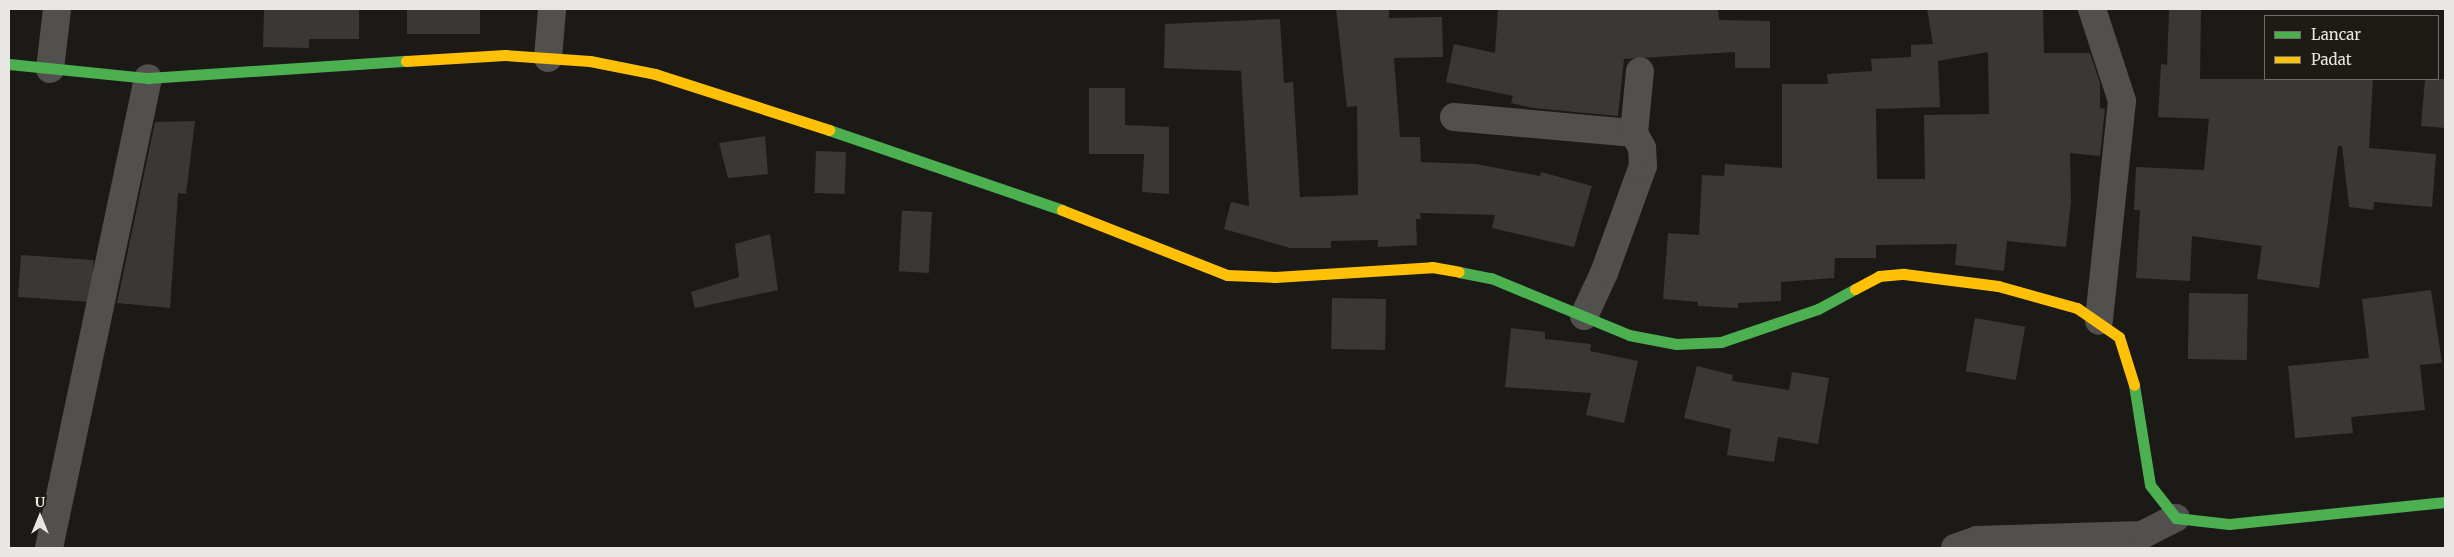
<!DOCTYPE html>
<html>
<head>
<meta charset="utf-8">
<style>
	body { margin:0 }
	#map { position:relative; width:2454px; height:557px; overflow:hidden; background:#1c1a17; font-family:Merriweather,serif }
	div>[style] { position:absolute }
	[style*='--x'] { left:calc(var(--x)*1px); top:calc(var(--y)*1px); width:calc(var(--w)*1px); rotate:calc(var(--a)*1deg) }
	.building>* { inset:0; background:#393836; transform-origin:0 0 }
	.street>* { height:28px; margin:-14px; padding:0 14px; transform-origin:14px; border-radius:14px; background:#51504e }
	.fast>* { height:11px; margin:-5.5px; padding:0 5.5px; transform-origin:5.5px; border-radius:5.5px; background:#4caf50 }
	.slow>* { height:11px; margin:-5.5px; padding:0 5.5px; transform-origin:5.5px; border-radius:5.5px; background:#ffc107 }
	span { translate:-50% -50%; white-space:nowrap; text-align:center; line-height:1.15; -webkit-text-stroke:5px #1e1b15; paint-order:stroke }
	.frame { position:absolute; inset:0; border:10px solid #e9e7e3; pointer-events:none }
	.legend { position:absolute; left:2264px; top:15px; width:175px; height:65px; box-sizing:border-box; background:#1e1b15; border:1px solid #6f6d67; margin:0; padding:6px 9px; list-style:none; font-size:15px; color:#e9e7e3 }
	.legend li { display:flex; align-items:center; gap:10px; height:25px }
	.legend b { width:25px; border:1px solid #6f6d67 }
	.north { position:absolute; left:15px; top:492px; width:50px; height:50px; -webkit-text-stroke:4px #1e1b15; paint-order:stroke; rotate:0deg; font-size:14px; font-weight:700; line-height:20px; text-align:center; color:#e9e7e3 }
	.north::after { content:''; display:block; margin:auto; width:18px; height:22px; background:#e9e7e3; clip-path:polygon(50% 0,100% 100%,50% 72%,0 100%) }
</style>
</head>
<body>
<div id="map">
	<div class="building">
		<div style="clip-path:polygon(264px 9px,359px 9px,359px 39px,309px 39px,309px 48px,263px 47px)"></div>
		<div style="left:407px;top:9px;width:73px;height:25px"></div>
		<div style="clip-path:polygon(1336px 9px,1389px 9px,1389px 18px,1442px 17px,1443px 57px,1394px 58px,1400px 137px,1420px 137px,1421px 162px,1476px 164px,1540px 176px,1541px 172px,1592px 186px,1574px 247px,1492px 228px,1495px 215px,1420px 213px,1421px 219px,1416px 219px,1417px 245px,1378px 247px,1378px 240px,1331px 241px,1331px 248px,1290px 248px,1224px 229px,1231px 202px,1249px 206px,1241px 71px,1164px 68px,1165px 24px,1280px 19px,1284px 83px,1293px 82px,1300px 197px,1358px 195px,1357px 106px,1347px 107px)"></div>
		<div style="clip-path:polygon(1498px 9px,1718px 9px,1719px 20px,1770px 21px,1770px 68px,1735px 68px,1735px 52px,1624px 59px,1618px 116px,1533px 108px,1511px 103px,1513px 96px,1446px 82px,1454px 44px,1495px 53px)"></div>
		<div style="clip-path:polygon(evenodd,1927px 9px,2043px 9px,2044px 53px,2090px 53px,2100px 83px,2100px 108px,2105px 109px,2100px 156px,2070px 153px,2071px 201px,2066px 247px,2007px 241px,2004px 271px,1955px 265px,1957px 244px,1876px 245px,1876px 258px,1835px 258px,1834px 278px,1781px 282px,1781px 301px,1738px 303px,1738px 308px,1698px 306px,1698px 302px,1663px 299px,1668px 233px,1699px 235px,1702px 175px,1724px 176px,1725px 164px,1782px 168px,1782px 84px,1828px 84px,1827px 74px,1872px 71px,1871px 59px,1911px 57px,1911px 45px,1933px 44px,1927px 9px,1988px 52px,1989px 114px,1924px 115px,1925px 179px,1877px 179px,1876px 109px,1940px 107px,1938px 61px,1988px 52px)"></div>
		<div style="clip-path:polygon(2169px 9px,2201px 9px,2200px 79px,2373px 79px,2369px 148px,2436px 154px,2432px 207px,2374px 202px,2373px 210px,2349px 207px,2342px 146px,2338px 146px,2319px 288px,2257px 279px,2262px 246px,2192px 236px,2190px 281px,2136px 278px,2140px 210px,2134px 210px,2136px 167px,2204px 170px,2209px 119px,2158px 117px,2161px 64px,2167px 65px)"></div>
		<div style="clip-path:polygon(2425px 79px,2445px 79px,2445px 128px,2421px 126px)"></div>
		<div style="clip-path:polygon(1089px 88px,1125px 88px,1125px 125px,1169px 127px,1169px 194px,1142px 192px,1144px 154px,1089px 154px)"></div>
		<div style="clip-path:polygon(195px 121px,186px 194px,178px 193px,170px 308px,117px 303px,155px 122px)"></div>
		<div style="clip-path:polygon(765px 136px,768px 174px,728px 178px,719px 143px)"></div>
		<div style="left:816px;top:151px;width:30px;height:42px;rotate:2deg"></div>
		<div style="left:932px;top:212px;width:61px;height:30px;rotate:93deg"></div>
		<div style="clip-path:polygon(770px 234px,778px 290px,695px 308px,691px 292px,739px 277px,735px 244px)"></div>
		<div style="left:21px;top:255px;width:73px;height:42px;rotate:4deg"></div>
		<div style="clip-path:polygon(2431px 290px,2442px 363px,2420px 365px,2425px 410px,2351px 417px,2353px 433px,2295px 438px,2288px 366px,2369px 358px,2362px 299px)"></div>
		<div style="left:2189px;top:293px;width:59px;height:66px;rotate:1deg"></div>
		<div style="left:1332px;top:298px;width:54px;height:51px;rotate:1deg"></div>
		<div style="left:1975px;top:318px;width:51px;height:54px;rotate:10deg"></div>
		<div style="clip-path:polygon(1511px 328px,1545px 332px,1545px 339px,1591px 344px,1590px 351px,1638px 361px,1624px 423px,1586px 415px,1591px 393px,1505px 387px)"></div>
		<div style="clip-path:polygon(1697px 366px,1733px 375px,1732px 381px,1789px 390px,1792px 372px,1829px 378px,1818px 444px,1778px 437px,1774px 462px,1727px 455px,1731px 429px,1684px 418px)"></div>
	</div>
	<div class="street">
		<div style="--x:2092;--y:9;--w:97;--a:71.9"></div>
		<div style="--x:2122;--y:101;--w:221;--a:96"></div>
		<div style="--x:548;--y:58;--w:49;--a:-85.3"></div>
		<div style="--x:50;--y:69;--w:60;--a:-83.3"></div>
		<div style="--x:1454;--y:117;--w:181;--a:5.1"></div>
		<div style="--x:1584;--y:316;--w:47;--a:-65.1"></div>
		<div style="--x:1604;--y:273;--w:114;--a:-70"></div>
		<div style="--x:1643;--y:166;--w:18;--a:-93"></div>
		<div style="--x:1642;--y:148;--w:17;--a:-118"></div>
		<div style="--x:1634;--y:133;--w:62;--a:-84.5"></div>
		<div style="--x:49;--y:548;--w:480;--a:-78.1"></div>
		<div style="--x:1955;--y:548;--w:23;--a:-20"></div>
		<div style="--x:1977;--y:540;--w:165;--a:-1.7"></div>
		<div style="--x:2142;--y:535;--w:38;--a:-27"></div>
	</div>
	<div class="fast">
		<div style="--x:9;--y:64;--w:140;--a:5.8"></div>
		<div style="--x:148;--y:78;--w:259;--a:-3.8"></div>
		<div style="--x:829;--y:130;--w:246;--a:18.9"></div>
		<div style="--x:1459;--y:272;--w:33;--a:11"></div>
		<div style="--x:1491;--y:278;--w:149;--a:22.4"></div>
		<div style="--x:1629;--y:335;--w:48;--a:10.8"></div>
		<div style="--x:1676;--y:344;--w:45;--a:-2.5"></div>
		<div style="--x:1721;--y:342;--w:102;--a:-18.8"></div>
		<div style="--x:1818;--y:309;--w:42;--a:-28.4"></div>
		<div style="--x:2134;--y:385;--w:101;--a:80.9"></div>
		<div style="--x:2150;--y:485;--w:42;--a:51.8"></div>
		<div style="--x:2176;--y:518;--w:53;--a:6.5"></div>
		<div style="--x:2229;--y:524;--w:217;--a:-5.8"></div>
	</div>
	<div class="slow">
		<div style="--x:406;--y:61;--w:99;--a:-3.5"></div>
		<div style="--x:505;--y:55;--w:85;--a:4"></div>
		<div style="--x:590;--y:61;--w:66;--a:11.3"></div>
		<div style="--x:655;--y:74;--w:183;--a:17.8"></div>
		<div style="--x:1062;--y:210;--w:177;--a:21.5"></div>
		<div style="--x:1227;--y:275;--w:48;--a:2.4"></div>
		<div style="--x:1275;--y:277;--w:157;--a:-3.6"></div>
		<div style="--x:1432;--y:267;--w:27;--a:10"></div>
		<div style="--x:1855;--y:289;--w:27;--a:-28"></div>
		<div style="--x:1879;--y:276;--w:25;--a:-5"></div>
		<div style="--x:1904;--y:274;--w:95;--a:7.3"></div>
		<div style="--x:1998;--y:286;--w:82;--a:15.6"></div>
		<div style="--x:2077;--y:308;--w:51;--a:34.6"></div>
		<div style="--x:2119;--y:337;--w:50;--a:72.6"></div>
	</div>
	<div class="frame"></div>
	<ul class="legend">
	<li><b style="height:6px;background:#4caf50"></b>Lancar</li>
	<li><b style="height:6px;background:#ffc107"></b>Padat</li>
	</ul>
	<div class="north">U</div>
</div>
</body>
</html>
